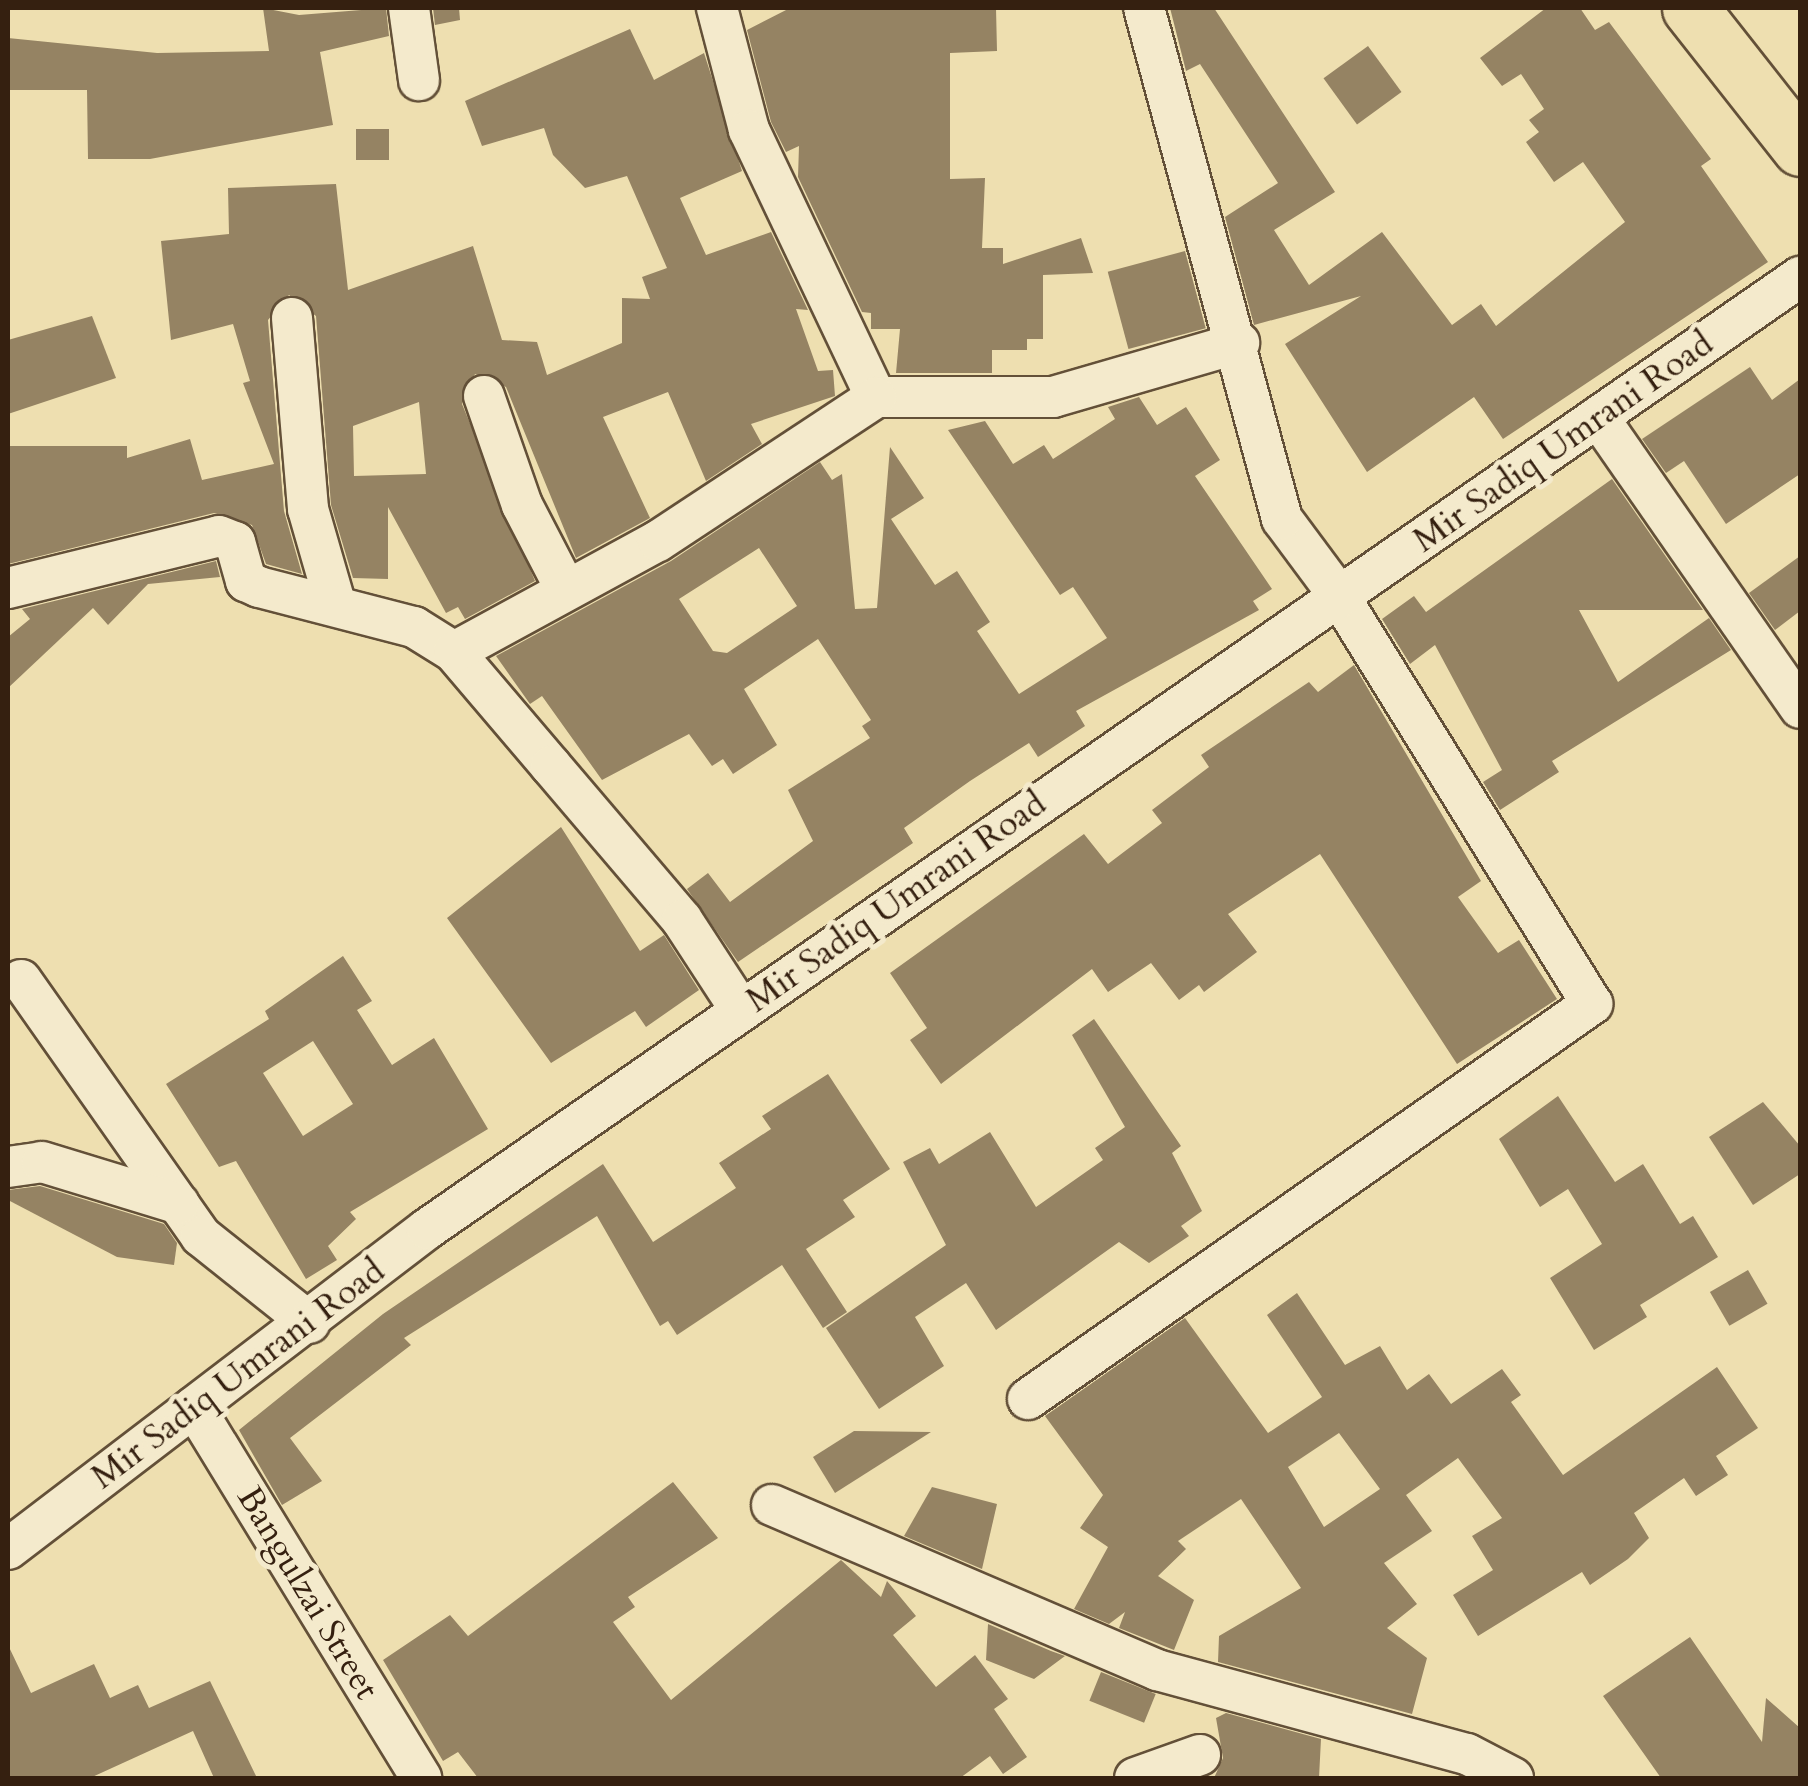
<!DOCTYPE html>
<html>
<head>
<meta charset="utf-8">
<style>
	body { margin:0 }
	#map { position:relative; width:1808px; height:1786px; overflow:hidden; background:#eedfb0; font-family:Cardo,serif }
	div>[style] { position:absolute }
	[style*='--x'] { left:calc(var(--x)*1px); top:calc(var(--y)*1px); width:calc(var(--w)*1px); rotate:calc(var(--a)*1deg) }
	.building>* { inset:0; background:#958363; transform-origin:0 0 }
	.roads { filter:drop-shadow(2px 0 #635038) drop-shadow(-2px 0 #635038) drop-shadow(0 2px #635038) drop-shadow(0 -2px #635038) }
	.minor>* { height:40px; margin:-20px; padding:0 20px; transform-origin:20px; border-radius:20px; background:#f4eacc }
	.highway>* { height:55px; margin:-27.5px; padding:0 27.5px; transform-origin:27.5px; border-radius:27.5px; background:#eedfb0 }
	span { translate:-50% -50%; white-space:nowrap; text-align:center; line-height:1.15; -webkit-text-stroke:10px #f4eacc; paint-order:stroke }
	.street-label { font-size:35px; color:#352010 }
	.frame { position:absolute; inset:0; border:10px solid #352010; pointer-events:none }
</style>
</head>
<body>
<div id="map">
	<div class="building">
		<div style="clip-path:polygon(263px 8px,299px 15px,386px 8px,389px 36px,320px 52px,333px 125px,150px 159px,88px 159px,87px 90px,8px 90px,8px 38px,157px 53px,269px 51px)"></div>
		<div style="clip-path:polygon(433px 8px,459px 8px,460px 20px,435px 25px)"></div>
		<div style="clip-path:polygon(790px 8px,996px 8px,997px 51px,950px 53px,950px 179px,985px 178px,982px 248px,1003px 248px,1003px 264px,1081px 238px,1093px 273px,1043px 275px,1043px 339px,1027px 339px,1027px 350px,992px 350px,992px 373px,896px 373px,900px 329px,871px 329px,871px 313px,862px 312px,798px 177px,799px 146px,786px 152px,771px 122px,747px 30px)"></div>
		<div style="clip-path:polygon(1170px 8px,1214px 8px,1335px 192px,1274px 230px,1309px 285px,1382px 232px,1452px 325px,1481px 304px,1496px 326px,1625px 222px,1583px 162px,1554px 182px,1526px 142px,1539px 132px,1529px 120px,1544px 109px,1521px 74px,1502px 86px,1480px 58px,1546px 8px,1580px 8px,1595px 30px,1609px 22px,1711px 159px,1701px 166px,1768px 262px,1503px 439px,1474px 397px,1367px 472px,1285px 344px,1361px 296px,1254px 325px,1225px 217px,1278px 183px,1200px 64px,1186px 71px)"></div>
		<div style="clip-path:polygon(evenodd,630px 29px,654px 80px,704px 53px,742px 171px,680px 198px,706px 255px,771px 232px,808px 310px,796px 309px,818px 371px,833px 370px,835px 396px,751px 424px,762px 444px,706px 481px,668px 392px,603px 417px,650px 518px,576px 558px,506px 387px,475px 374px,462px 404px,535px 581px,465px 619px,458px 607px,446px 613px,388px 507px,388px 579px,353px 578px,331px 505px,316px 316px,289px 295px,268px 320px,284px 511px,302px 574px,266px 564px,252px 525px,214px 513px,8px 564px,8px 446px,127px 446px,127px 458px,190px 439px,202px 480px,274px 464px,243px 383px,250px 381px,233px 324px,171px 340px,161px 241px,229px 234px,228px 188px,336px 184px,348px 290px,473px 246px,502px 340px,537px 342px,547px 375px,622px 343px,622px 298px,650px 299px,642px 277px,667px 268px,627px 176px,585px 188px,553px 155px,544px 128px,482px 146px,465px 101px,630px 29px,419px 402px,426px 474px,354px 476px,353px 426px,419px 402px)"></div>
		<div style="left:1368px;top:46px;width:57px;height:55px;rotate:54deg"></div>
		<div style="left:389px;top:129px;width:31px;height:33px;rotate:90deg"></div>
		<div style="left:1185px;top:251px;width:80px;height:80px;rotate:75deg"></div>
		<div style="clip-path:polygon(92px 316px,116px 378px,8px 414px,8px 340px)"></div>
		<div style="clip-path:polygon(1750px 367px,1772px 400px,1800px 379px,1800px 474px,1726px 524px,1684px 461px,1666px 473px,1642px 439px)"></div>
		<div style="clip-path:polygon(evenodd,1139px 397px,1157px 425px,1186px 407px,1220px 460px,1195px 476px,1272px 589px,1253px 601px,1259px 610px,1076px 711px,1085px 726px,1038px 757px,1029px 743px,970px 781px,904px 828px,913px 843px,738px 962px,687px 889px,708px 873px,730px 902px,813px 841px,788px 790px,870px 738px,862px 726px,871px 720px,818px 639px,744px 689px,777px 745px,733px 774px,723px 759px,712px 766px,689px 734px,602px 780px,542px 696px,530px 704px,496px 656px,671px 561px,820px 462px,832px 480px,842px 474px,855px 609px,877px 608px,890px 447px,924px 498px,891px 519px,935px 585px,957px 571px,990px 622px,977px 631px,1019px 694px,1107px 638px,1073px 587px,1060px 595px,948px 430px,985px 421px,1013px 464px,1044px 445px,1053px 459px,1115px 419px,1108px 407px,1139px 397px,759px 548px,797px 606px,727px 653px,713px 651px,679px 599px,759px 548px)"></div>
		<div style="clip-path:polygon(1612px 479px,1703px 610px,1579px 610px,1618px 682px,1709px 618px,1731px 650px,1552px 761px,1559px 772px,1500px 810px,1483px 782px,1502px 770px,1435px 645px,1410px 664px,1382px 619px,1414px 596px,1426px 612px)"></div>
		<div style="clip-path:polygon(1800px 556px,1800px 611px,1775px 630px,1749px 593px)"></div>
		<div style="clip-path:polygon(216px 561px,220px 577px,148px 584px,108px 625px,93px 608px,8px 688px,8px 637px,30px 619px,22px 609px)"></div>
		<div style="clip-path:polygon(1354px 665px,1481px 881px,1458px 897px,1498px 953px,1519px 940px,1557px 999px,1457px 1064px,1320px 854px,1228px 914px,1257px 952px,1204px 992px,1199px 985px,1179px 1000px,1151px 963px,1108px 992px,1092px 969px,941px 1084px,910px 1040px,927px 1028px,890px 973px,1084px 834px,1108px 864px,1162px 823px,1152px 810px,1209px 767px,1201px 755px,1309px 682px,1318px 692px)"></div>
		<div style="clip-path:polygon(561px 827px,640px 951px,664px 935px,699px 990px,646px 1027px,635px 1011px,551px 1063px,447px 918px)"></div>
		<div style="clip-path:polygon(evenodd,343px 956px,372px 1001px,357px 1010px,392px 1065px,434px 1038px,488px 1129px,350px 1212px,356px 1219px,328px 1246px,337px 1260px,306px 1279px,236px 1161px,219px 1167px,166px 1084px,269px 1019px,265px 1011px,343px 956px,313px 1041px,353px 1104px,303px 1136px,263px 1073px,313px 1041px)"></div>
		<div style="clip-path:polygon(1094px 1019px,1181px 1146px,1172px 1153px,1202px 1211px,1181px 1226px,1189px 1236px,1149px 1263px,1119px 1242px,996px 1330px,966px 1283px,915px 1317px,944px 1366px,879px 1409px,826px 1328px,946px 1245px,903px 1162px,930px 1148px,939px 1164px,990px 1132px,1036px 1207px,1103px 1160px,1095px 1148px,1125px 1127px,1072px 1035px)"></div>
		<div style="clip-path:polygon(828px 1074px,890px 1169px,843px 1200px,855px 1217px,806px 1249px,847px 1312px,823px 1328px,782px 1265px,677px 1335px,668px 1321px,660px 1326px,597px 1216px,404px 1338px,411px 1345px,290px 1438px,322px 1481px,282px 1505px,239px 1430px,383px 1314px,603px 1164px,653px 1242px,736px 1188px,719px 1163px,771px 1129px,762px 1116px)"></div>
		<div style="clip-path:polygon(1558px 1096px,1615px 1182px,1643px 1164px,1680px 1224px,1693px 1216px,1718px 1257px,1640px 1305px,1647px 1317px,1594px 1350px,1550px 1278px,1602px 1244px,1568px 1189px,1540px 1207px,1499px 1139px)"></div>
		<div style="clip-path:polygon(1763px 1102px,1800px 1146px,1800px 1174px,1753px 1205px,1709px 1137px)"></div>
		<div style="clip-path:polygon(40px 1186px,164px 1224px,177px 1243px,174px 1265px,117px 1257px,8px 1200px,8px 1190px)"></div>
		<div style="left:1748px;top:1270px;width:39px;height:44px;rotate:60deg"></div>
		<div style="clip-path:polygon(evenodd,1297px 1293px,1345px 1365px,1380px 1346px,1407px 1390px,1429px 1374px,1451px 1404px,1502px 1369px,1521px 1395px,1511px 1402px,1563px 1475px,1717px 1367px,1758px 1428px,1716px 1456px,1728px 1475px,1696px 1496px,1684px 1478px,1634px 1513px,1649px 1538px,1628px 1559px,1590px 1585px,1582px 1572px,1478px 1636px,1453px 1595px,1493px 1570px,1472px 1536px,1502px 1518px,1458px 1458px,1406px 1495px,1432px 1531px,1384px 1563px,1417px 1604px,1387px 1628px,1427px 1658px,1412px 1714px,1218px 1662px,1219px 1636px,1301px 1588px,1241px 1499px,1178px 1541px,1186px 1549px,1158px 1576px,1194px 1600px,1174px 1650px,1119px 1628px,1125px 1612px,1109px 1624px,1074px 1609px,1108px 1547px,1080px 1528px,1103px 1495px,1045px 1416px,1185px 1318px,1268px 1433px,1322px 1397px,1267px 1315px,1297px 1293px,1339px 1433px,1380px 1489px,1324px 1527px,1288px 1467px,1339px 1433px)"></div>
		<div style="clip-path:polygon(854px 1431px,931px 1432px,835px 1493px,813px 1457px)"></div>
		<div style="clip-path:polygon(673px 1482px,718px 1538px,628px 1597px,635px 1607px,613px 1622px,671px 1700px,841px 1560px,881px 1597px,887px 1581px,916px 1616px,893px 1635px,936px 1687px,975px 1655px,1008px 1699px,994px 1709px,1027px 1757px,1003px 1774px,990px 1756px,960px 1778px,478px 1778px,458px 1752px,443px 1761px,383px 1660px,450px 1615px,468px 1636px)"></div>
		<div style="clip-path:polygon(932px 1487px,997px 1504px,982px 1569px,904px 1536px)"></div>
		<div style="clip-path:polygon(988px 1624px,1051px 1651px,1065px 1656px,1034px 1679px,986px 1660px)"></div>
		<div style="clip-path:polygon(1690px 1637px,1762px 1742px,1766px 1698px,1800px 1728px,1800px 1778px,1661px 1778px,1603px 1696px)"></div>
		<div style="clip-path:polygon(8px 1645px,31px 1693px,94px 1664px,110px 1698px,138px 1685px,149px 1708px,210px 1681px,257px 1778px,214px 1778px,193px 1731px,90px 1778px,8px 1778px)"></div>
		<div style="left:1101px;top:1672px;width:59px;height:31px;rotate:22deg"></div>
		<div style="clip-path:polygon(1226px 1713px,1321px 1739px,1319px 1778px,1214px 1778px,1223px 1758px,1216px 1718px)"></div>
	</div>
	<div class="roads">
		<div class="minor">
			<div style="--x:409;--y:8;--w:73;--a:82.1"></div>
			<div style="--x:717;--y:8;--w:126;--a:75.3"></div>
			<div style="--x:749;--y:130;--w:296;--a:64.6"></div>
			<div style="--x:292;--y:318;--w:192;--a:85.2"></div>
			<div style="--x:308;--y:509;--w:101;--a:73.9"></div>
			<div style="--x:484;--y:396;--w:115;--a:70.8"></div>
			<div style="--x:522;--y:505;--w:91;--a:62.6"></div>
			<div style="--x:876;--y:397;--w:177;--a:0"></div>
			<div style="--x:1053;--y:397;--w:194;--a:-16.2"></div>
			<div style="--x:1598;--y:417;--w:354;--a:55.2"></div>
			<div style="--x:8;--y:588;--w:217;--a:-13.8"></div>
			<div style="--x:219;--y:536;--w:17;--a:21"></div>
			<div style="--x:235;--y:542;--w:41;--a:74.2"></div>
			<div style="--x:246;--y:581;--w:14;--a:25"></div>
			<div style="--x:259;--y:587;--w:160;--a:14.5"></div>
			<div style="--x:414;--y:627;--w:47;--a:32"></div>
			<div style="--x:454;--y:652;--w:150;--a:49.6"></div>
			<div style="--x:551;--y:766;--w:202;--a:49.6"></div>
			<div style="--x:682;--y:920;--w:106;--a:56.9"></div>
			<div style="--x:454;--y:652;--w:232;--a:-28.6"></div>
			<div style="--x:658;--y:541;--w:261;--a:-33.4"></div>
			<div style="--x:21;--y:980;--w:313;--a:54.9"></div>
			<div style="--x:201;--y:1236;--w:139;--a:38.6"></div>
			<div style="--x:8;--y:1167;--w:34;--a:-8"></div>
			<div style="--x:42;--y:1162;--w:143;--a:17"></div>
			<div style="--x:1028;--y:1399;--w:689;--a:-35.01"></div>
			<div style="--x:1592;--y:1004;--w:479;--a:-121.8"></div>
			<div style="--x:1340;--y:597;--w:97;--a:-126.6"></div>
			<div style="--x:1282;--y:519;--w:529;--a:-105.11"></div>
			<div style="--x:194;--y:1407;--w:435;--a:58.5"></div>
			<div style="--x:772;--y:1505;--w:419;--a:23.2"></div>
			<div style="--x:1157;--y:1670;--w:321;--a:15.2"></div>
			<div style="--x:1467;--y:1754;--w:52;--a:27.6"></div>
			<div style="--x:8;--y:1549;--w:527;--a:-37.37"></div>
			<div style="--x:427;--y:1229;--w:1671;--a:-34.74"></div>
			<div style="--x:1135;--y:1778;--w:69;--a:-19.5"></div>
		</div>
		<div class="highway">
			<div style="--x:1690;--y:8;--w:178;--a:51.8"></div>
		</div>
	</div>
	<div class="street-label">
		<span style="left:1563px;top:442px;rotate:-35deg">Mir Sadiq Umrani Road</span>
		<span style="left:896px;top:902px;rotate:-35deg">Mir Sadiq Umrani Road</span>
		<span style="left:238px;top:1374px;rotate:-37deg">Mir Sadiq Umrani Road</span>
		<span style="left:308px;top:1593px;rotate:59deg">Bangulzai Street</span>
	</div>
	<div class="frame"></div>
</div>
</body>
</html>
